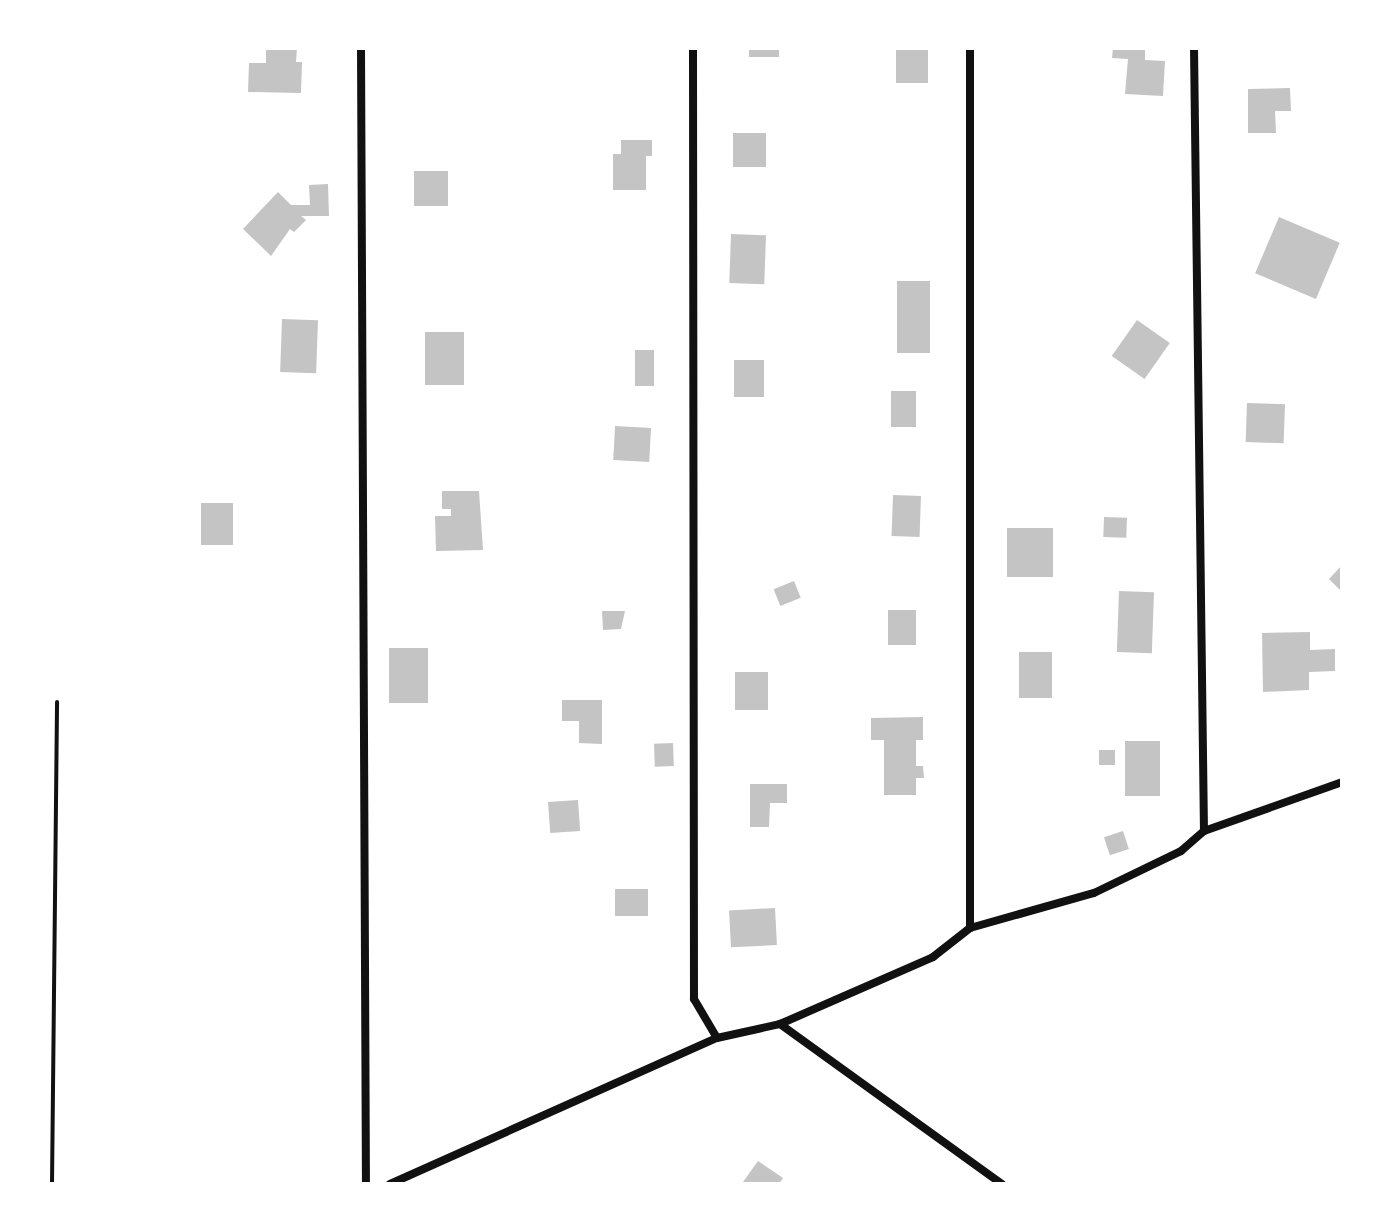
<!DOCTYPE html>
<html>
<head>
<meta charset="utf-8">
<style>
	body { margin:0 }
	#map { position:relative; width:1390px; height:1232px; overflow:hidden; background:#fff; font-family:"Varela Round",sans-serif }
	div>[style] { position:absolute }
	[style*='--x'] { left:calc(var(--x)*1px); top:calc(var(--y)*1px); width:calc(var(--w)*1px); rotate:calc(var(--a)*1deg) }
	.building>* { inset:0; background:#c4c4c4; transform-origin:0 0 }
	.path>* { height:4px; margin:-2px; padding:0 2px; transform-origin:2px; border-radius:2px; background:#111 }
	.minor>* { height:8px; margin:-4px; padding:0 4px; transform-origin:4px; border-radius:4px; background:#111 }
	span { translate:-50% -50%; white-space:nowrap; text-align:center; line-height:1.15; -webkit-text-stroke:6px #fff; paint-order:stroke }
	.frame { position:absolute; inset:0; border:50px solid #fff; pointer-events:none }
</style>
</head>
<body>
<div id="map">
	<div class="building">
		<div style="clip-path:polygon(266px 48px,297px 48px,296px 62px,302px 62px,301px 93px,248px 92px,249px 63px,266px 63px)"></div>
		<div style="left:749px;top:48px;width:30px;height:9px"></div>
		<div style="left:896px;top:48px;width:32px;height:35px"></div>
		<div style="clip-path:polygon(1113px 48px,1145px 48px,1145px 60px,1165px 61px,1163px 96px,1125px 94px,1128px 59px,1112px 58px)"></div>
		<div style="clip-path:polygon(1290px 88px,1291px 111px,1275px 111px,1276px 133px,1248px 133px,1248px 89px)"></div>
		<div style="left:733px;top:133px;width:33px;height:34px"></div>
		<div style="clip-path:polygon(621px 140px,652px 140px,652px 156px,646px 156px,646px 190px,613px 190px,613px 154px,621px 154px)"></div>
		<div style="left:414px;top:171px;width:34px;height:35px"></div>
		<div style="clip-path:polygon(328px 184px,329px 216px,301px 216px,306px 220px,294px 232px,290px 229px,271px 256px,243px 229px,278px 192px,291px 205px,310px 205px,309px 185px)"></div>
		<div style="left:1279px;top:217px;width:66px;height:61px;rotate:23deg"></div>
		<div style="left:731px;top:234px;width:35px;height:49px;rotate:2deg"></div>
		<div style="left:897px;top:281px;width:33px;height:72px"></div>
		<div style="left:282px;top:319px;width:36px;height:53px;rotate:2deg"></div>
		<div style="left:1137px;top:320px;width:40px;height:44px;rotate:35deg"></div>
		<div style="left:425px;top:332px;width:39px;height:53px"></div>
		<div style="left:635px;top:350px;width:19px;height:36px"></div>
		<div style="left:734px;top:360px;width:30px;height:37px"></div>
		<div style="left:891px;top:391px;width:25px;height:36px"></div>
		<div style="left:1247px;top:403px;width:38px;height:39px;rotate:2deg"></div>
		<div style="left:651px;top:428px;width:34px;height:36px;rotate:93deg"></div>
		<div style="clip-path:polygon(442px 491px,479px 491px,483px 550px,436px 551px,435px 516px,451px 516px,451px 509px,442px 509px)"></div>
		<div style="left:893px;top:495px;width:28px;height:41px;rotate:2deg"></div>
		<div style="left:201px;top:503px;width:32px;height:42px"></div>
		<div style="left:1104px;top:517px;width:23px;height:20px;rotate:2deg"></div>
		<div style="left:1007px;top:528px;width:46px;height:49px"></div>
		<div style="clip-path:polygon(1342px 565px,1342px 592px,1329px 579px)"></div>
		<div style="left:794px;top:581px;width:18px;height:22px;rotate:68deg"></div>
		<div style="left:1119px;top:591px;width:35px;height:61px;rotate:2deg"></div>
		<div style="left:916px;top:610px;width:35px;height:28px;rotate:90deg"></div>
		<div style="clip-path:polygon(602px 611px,625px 611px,621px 629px,603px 630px)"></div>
		<div style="clip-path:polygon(1310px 632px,1310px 650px,1335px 649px,1335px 671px,1309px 672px,1309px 690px,1263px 692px,1262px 633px)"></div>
		<div style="left:389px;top:648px;width:39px;height:55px"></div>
		<div style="left:1019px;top:652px;width:33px;height:46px"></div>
		<div style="left:735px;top:672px;width:33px;height:38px"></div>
		<div style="clip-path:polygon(562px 700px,602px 700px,602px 744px,579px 743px,579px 721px,562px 721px)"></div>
		<div style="clip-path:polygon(923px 717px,923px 740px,916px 740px,916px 766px,923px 766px,924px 778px,916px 778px,916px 795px,884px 795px,884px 740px,871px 740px,871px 718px)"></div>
		<div style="left:1125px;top:741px;width:35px;height:55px"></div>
		<div style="left:673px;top:743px;width:23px;height:19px;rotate:88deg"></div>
		<div style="left:1099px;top:750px;width:16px;height:15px"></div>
		<div style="clip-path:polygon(750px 784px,787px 784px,787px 803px,770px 803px,769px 827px,750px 827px)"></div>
		<div style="left:578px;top:800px;width:31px;height:30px;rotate:86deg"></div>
		<div style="left:1123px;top:831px;width:19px;height:20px;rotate:72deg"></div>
		<div style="left:615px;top:889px;width:33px;height:27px"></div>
		<div style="left:775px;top:908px;width:37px;height:46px;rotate:87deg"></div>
		<div style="clip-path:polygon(758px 1161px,783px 1178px,779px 1184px,743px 1182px)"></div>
	</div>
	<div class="path">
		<div style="--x:52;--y:1184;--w:482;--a:-89.4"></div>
	</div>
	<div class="minor">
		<div style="--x:361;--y:48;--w:1136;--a:89.75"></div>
		<div style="--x:693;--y:48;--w:951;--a:89.94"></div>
		<div style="--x:694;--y:999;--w:45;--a:59.5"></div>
		<div style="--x:970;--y:48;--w:880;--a:90"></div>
		<div style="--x:1194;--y:48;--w:783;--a:89.27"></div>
		<div style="--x:780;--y:1024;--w:274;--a:35.8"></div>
		<div style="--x:390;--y:1184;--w:358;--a:-24.1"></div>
		<div style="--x:717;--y:1038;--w:65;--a:-12.5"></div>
		<div style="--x:780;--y:1024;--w:167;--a:-23.6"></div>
		<div style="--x:933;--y:957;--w:47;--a:-38.1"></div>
		<div style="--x:970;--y:928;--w:129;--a:-15.8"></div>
		<div style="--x:1094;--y:893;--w:97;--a:-25.8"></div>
		<div style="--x:1181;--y:851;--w:30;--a:-41"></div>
		<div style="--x:1204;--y:831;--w:146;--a:-19.5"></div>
	</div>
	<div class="frame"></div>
</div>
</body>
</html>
